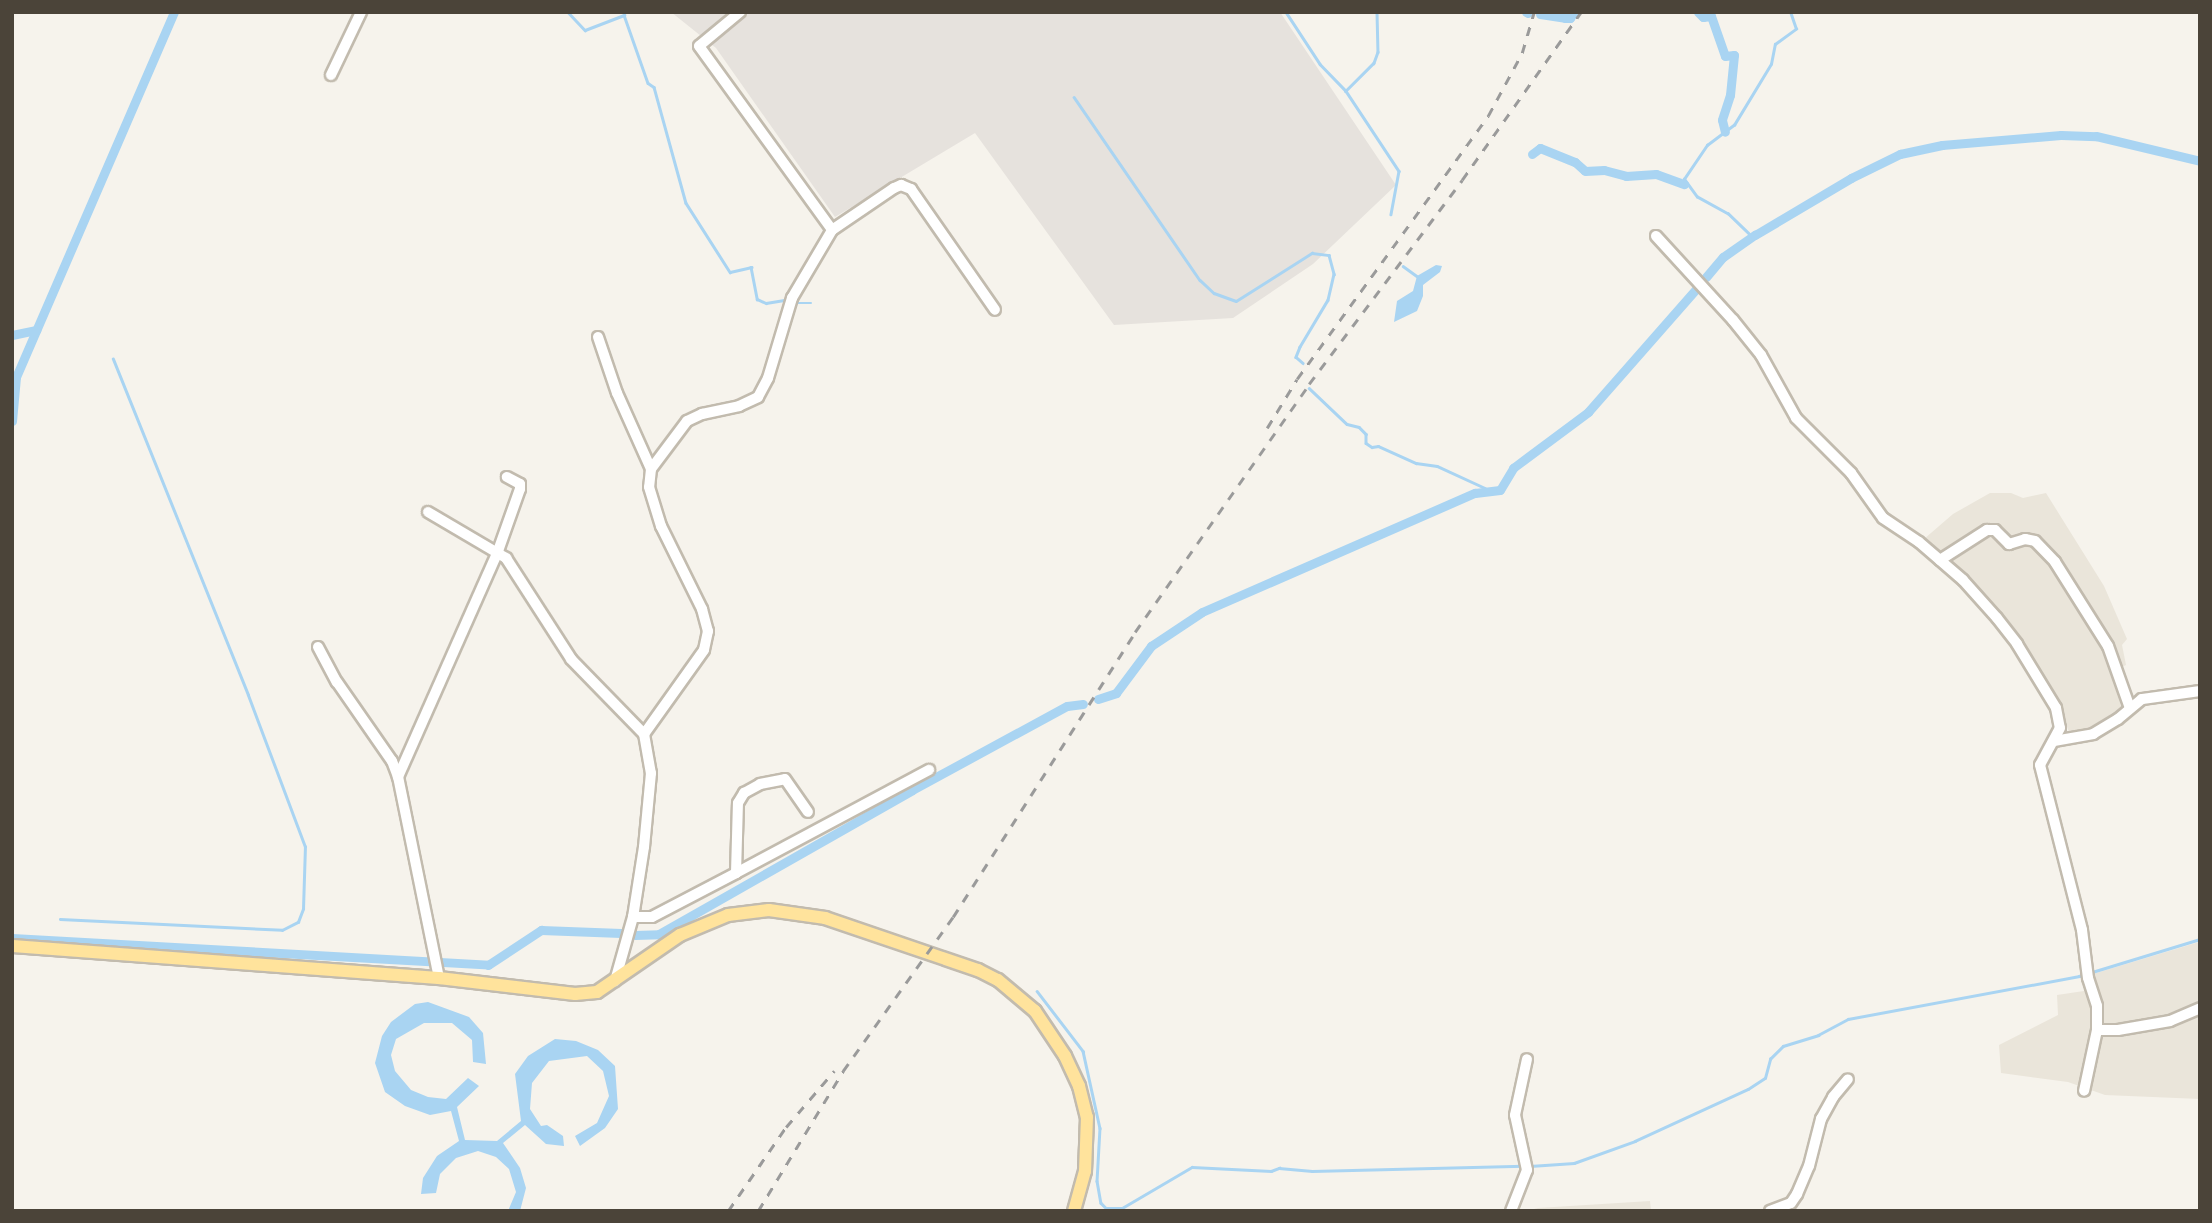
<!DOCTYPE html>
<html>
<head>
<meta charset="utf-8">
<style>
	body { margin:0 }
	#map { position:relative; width:2212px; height:1223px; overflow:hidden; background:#f6f3ec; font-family:Helvetica,sans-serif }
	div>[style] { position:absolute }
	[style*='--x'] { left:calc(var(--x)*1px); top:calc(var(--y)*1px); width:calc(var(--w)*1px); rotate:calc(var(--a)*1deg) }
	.residential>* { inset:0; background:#eae5da }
	.industrial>* { inset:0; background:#e6e2dd }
	.water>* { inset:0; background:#a9d4f2 }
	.stream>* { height:2.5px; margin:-1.25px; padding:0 1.25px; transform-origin:1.25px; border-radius:1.25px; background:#a9d4f2 }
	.canal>* { height:9px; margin:-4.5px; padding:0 4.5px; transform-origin:4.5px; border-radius:4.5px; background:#a9d4f2 }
	.roads { filter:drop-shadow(2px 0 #c2bbae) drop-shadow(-2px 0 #c2bbae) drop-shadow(0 2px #c2bbae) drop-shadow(0 -2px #c2bbae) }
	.minor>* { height:10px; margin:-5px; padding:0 5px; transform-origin:5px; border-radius:5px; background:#fff }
	.major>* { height:12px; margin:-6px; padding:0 6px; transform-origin:6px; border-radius:6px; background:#ffe39c }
	.rail>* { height:2.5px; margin-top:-1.25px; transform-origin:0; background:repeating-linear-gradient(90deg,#9a9a9a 0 9px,transparent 0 18px) }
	span { translate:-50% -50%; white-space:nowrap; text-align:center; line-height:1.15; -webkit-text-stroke:5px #fff; paint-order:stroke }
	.frame { position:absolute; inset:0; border:14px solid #4b4439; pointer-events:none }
</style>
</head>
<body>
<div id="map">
	<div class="residential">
		<div style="clip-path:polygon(1990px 493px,2011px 493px,2023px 498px,2046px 493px,2104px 586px,2127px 639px,2122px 645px,2126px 665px,2113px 671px,2122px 711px,2106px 723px,2082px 731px,2069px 732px,2060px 709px,2015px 637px,1924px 539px,1953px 514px)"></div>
		<div style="clip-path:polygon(2199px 942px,2200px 1099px,2105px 1095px,2068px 1082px,2001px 1073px,1999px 1045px,2058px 1015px,2057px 995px,2084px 991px,2083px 977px)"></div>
		<div style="clip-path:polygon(1650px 1201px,1651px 1211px,1526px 1211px,1538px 1208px)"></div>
	</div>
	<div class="industrial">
		<div style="clip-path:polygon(671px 12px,1280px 12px,1396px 185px,1313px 264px,1233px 318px,1114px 325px,975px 133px,835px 217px,716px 48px)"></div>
	</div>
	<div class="water">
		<div style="clip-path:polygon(1436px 265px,1442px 266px,1440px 272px,1423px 285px,1423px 296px,1417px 311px,1394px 322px,1397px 301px,1413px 291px,1417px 276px)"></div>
		<div style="clip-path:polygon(428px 1002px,469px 1017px,483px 1033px,486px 1064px,473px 1062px,472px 1040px,452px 1023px,424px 1023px,396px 1039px,391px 1055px,395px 1071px,411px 1090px,428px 1097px,446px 1099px,468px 1078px,479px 1086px,457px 1107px,465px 1140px,497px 1141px,521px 1121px,515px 1074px,528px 1056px,555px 1039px,576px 1041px,598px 1050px,615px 1066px,618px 1109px,605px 1128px,580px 1146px,575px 1136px,597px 1123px,609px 1096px,603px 1071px,587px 1056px,549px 1061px,532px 1083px,530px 1109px,541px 1126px,547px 1125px,563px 1136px,564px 1146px,546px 1144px,525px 1125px,503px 1143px,520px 1168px,526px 1188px,520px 1211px,508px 1211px,516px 1192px,509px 1169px,496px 1157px,478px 1151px,456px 1158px,440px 1174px,436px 1193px,421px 1194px,423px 1178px,437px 1156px,459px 1141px,451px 1111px,430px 1115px,405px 1106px,385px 1092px,375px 1063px,382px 1036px,391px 1022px,415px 1004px)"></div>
	</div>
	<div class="stream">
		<div style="--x:568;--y:12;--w:25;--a:47"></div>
		<div style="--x:585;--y:30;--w:42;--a:-21"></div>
		<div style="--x:624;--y:15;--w:72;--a:70.6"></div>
		<div style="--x:648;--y:83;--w:7;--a:34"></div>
		<div style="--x:654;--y:87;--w:120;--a:74.6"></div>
		<div style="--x:686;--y:203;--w:82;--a:57.5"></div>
		<div style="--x:730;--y:272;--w:22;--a:-13"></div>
		<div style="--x:751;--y:267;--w:33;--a:79"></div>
		<div style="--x:757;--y:299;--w:10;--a:24"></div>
		<div style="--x:766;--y:303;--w:18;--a:-9"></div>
		<div style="--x:1286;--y:12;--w:62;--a:56.8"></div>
		<div style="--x:1320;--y:64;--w:37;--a:46"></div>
		<div style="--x:1377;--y:12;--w:40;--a:88.6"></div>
		<div style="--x:1378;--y:52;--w:12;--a:110"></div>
		<div style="--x:1374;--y:63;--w:40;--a:135"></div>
		<div style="--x:1346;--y:91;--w:96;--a:56.5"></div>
		<div style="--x:1399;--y:171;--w:44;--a:100.5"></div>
		<div style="--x:1074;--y:97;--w:222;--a:55.5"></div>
		<div style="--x:1200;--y:280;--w:19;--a:43"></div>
		<div style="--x:1214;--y:293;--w:23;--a:20"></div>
		<div style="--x:1236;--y:301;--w:90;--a:-32.3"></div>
		<div style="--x:1312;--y:253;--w:17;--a:7"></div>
		<div style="--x:1329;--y:255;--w:20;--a:75"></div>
		<div style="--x:1334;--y:274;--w:27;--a:103"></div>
		<div style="--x:1328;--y:300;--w:55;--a:120.8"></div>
		<div style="--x:1300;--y:347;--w:11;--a:112"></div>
		<div style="--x:1296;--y:357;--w:9;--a:41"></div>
		<div style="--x:1749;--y:234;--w:29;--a:-136"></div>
		<div style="--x:1728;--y:214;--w:35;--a:-151"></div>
		<div style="--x:1697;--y:197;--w:22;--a:-126"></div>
		<div style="--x:1684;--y:179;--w:41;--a:-55.9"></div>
		<div style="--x:1707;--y:145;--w:34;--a:-37"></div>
		<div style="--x:1734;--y:125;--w:71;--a:-58.8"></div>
		<div style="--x:1771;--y:64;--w:20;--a:-79"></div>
		<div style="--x:1775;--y:44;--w:26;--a:-36"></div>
		<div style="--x:1796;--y:29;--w:18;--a:-109"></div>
		<div style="--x:1403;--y:266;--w:17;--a:36"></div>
		<div style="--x:797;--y:303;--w:14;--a:0"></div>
		<div style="--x:1309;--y:388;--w:52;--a:43.5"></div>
		<div style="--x:1347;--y:424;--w:12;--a:14"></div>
		<div style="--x:1359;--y:427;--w:10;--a:45"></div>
		<div style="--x:1366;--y:434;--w:9;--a:90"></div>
		<div style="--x:1366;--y:443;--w:7;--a:34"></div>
		<div style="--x:1372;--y:447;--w:6;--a:-9"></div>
		<div style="--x:1378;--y:446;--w:42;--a:24.1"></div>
		<div style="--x:1416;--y:463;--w:21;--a:8"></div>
		<div style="--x:1437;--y:466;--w:53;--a:24.6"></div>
		<div style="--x:60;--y:919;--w:222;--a:2.8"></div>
		<div style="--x:282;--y:930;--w:18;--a:-27"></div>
		<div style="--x:298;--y:922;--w:14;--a:-69"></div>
		<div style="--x:303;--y:909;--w:62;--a:-88.2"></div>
		<div style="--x:305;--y:847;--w:162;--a:-110.6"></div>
		<div style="--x:248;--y:695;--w:362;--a:-111.9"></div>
		<div style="--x:1037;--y:991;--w:76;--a:52.5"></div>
		<div style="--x:1083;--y:1051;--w:79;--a:77.6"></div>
		<div style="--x:1100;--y:1128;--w:53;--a:93.2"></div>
		<div style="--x:1097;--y:1181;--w:22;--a:80"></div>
		<div style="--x:1101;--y:1203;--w:7;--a:45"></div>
		<div style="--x:1106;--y:1208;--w:16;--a:0"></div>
		<div style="--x:1122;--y:1208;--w:81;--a:-30.4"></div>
		<div style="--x:1192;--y:1167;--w:79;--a:2.9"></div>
		<div style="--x:1271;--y:1171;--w:9;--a:-21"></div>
		<div style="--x:1279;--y:1168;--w:33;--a:5"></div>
		<div style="--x:1312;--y:1171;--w:211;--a:-1.4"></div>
		<div style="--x:1530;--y:1166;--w:44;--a:-3.9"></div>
		<div style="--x:1574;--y:1163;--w:65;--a:-19.8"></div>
		<div style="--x:1635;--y:1141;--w:124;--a:-24.7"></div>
		<div style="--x:1748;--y:1089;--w:20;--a:-33"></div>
		<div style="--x:1765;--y:1078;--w:20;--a:-75"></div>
		<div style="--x:1770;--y:1059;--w:18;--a:-45"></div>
		<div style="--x:1783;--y:1046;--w:37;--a:-17"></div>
		<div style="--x:1818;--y:1035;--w:34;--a:-28"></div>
		<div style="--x:1848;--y:1019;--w:235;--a:-10.5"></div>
		<div style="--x:2079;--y:976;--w:127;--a:-17"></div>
	</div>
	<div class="canal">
		<div style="--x:1526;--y:12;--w:2;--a:27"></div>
		<div style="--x:1698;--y:12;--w:7;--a:45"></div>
		<div style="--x:1703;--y:17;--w:8;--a:-7"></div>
		<div style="--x:1711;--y:16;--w:42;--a:70.7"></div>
		<div style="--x:1725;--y:56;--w:9;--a:-6"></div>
		<div style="--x:1734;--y:55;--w:40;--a:95.7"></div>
		<div style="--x:1730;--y:95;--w:26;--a:108"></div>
		<div style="--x:1722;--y:120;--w:12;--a:76"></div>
		<div style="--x:1540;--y:14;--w:25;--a:9"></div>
		<div style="--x:1565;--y:18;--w:5;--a:0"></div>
		<div style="--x:1570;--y:18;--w:7;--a:-56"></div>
		<div style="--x:1532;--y:154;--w:10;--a:-37"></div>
		<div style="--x:1540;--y:148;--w:38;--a:22"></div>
		<div style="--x:1575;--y:162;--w:13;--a:42"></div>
		<div style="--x:1585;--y:171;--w:19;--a:-3"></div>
		<div style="--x:1604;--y:170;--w:23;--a:15"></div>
		<div style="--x:1626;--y:176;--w:30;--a:-4"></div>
		<div style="--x:1656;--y:174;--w:30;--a:20"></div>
		<div style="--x:1706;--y:277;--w:26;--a:-50"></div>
		<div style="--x:1723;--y:257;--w:39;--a:-35"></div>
		<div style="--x:1755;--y:235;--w:112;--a:-30.7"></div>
		<div style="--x:1851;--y:178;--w:55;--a:-26.1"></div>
		<div style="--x:1900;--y:154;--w:43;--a:-12.1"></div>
		<div style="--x:1942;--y:145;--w:119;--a:-4.8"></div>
		<div style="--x:2061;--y:135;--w:35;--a:2"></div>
		<div style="--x:2096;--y:136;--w:107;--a:13.5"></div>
		<div style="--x:12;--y:335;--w:25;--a:-12"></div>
		<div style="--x:12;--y:421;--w:44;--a:-84.8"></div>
		<div style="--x:16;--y:377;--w:398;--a:-66.6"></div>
		<div style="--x:1098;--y:699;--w:19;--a:-18"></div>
		<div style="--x:1116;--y:693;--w:59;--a:-53.3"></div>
		<div style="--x:1151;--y:646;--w:61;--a:-33.7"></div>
		<div style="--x:1202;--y:612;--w:298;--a:-23.6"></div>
		<div style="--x:1475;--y:493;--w:25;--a:-7"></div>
		<div style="--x:1500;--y:490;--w:26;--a:-59"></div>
		<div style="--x:1513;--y:468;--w:94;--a:-36.7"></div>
		<div style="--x:1588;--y:412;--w:165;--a:-48.7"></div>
		<div style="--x:635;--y:935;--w:24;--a:-2"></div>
		<div style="--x:659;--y:934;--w:291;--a:-29.6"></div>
		<div style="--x:912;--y:790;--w:176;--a:-28.5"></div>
		<div style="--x:1067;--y:706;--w:16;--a:-7"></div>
		<div style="--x:12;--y:938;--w:477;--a:3.2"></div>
		<div style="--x:488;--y:965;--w:64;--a:-33.4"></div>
		<div style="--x:541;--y:930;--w:80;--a:2.1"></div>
	</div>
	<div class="roads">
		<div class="minor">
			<div style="--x:740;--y:12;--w:53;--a:140.3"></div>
			<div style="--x:699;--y:46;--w:227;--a:54.1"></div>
			<div style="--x:331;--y:75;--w:70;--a:-64.5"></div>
			<div style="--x:1656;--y:236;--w:114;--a:47.5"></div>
			<div style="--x:1733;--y:320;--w:45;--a:51.3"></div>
			<div style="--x:1761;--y:355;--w:72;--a:60.9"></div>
			<div style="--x:1796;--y:418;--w:78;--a:45"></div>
			<div style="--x:1851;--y:473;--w:55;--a:54.6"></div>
			<div style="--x:1883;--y:518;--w:43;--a:33.7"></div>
			<div style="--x:1919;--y:542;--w:58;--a:40.8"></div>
			<div style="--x:1963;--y:580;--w:51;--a:48.2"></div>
			<div style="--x:1997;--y:618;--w:33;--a:52"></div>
			<div style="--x:2017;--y:644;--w:75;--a:58.6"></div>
			<div style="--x:2056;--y:708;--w:20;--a:79"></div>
			<div style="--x:2060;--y:728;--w:42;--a:118.4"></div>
			<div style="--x:2040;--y:765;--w:170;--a:75.7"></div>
			<div style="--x:2082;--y:930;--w:48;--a:82.9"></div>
			<div style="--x:2088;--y:978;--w:29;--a:72"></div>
			<div style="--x:2097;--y:1006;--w:24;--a:90"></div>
			<div style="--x:2097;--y:1030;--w:62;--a:102"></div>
			<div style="--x:598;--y:337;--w:59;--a:71.3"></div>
			<div style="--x:617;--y:393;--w:83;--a:65.9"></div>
			<div style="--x:651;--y:469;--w:60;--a:-53.1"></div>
			<div style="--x:687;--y:421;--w:17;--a:-25"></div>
			<div style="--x:702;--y:414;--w:38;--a:-12"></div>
			<div style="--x:739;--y:406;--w:21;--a:-25"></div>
			<div style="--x:758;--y:397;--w:21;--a:-62"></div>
			<div style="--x:768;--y:378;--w:84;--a:-73.3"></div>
			<div style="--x:792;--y:298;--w:79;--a:-59.5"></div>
			<div style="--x:832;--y:230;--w:75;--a:-34.1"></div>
			<div style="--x:894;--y:188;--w:8;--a:-23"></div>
			<div style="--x:901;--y:185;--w:11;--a:22"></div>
			<div style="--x:911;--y:189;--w:147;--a:55.2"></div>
			<div style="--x:651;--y:469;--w:18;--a:96"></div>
			<div style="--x:649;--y:487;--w:41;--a:72.9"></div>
			<div style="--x:661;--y:526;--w:93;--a:63.7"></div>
			<div style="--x:702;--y:609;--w:23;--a:75"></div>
			<div style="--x:708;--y:631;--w:19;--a:102"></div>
			<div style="--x:704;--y:650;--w:103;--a:125.5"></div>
			<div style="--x:644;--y:734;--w:40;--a:80"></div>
			<div style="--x:651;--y:773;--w:74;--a:95.4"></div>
			<div style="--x:644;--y:847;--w:71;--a:98.9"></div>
			<div style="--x:633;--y:917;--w:19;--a:0"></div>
			<div style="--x:652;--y:917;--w:95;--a:-27.6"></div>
			<div style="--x:736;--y:873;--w:70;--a:-88.4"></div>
			<div style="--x:738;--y:803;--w:12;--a:-59"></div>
			<div style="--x:744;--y:793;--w:18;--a:-29"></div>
			<div style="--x:760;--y:784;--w:25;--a:-11"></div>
			<div style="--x:785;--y:779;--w:40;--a:55.1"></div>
			<div style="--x:428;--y:512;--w:91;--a:30.5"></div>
			<div style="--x:506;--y:558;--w:120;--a:57.2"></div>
			<div style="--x:571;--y:659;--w:105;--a:45.8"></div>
			<div style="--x:1940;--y:560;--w:56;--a:-32.6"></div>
			<div style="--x:1987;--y:530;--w:8;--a:0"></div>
			<div style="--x:1995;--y:530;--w:20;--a:45"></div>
			<div style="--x:2009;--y:544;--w:17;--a:-17"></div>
			<div style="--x:2025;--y:539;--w:10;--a:11"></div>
			<div style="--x:2035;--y:541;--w:29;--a:46"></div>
			<div style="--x:2055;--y:562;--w:99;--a:57.8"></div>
			<div style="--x:2108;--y:646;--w:66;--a:70.5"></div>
			<div style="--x:318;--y:647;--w:40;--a:62"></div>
			<div style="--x:337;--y:682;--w:96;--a:55.2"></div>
			<div style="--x:392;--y:761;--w:17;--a:69"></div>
			<div style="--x:2054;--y:741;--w:40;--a:-10"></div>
			<div style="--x:2093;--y:734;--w:29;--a:-31"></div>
			<div style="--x:2118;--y:719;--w:31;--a:-40"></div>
			<div style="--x:2142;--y:699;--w:59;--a:-7.9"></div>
			<div style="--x:736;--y:873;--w:219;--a:-28.1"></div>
			<div style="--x:439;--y:978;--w:205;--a:-101.5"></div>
			<div style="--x:398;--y:777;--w:247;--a:-66.1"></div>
			<div style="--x:498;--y:551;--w:66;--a:-70.5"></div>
			<div style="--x:520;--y:489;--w:5;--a:-90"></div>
			<div style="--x:520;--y:484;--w:15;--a:-152"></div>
			<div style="--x:615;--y:981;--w:66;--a:-74.3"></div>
			<div style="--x:2097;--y:1030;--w:21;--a:0"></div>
			<div style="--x:2118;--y:1030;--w:53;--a:-9.8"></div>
			<div style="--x:2170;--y:1021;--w:33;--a:-23"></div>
			<div style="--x:1511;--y:1211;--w:44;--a:-68.7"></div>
			<div style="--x:1527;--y:1170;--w:56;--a:-102.3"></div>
			<div style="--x:1515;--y:1115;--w:57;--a:-77.9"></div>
			<div style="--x:1770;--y:1211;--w:22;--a:-21"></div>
			<div style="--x:1791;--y:1203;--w:11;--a:-56"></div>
			<div style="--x:1797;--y:1194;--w:30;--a:-67"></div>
			<div style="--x:1809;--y:1166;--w:49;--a:-75.7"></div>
			<div style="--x:1821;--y:1119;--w:25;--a:-61"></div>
			<div style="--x:1833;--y:1097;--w:23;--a:-50"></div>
		</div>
		<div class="major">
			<div style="--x:12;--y:946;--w:428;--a:4.3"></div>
			<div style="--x:439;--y:978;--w:137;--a:6.7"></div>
			<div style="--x:575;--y:994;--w:22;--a:-5"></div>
			<div style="--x:597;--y:992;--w:101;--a:-34.5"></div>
			<div style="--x:680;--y:935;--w:52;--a:-22.6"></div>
			<div style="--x:728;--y:915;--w:41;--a:-7"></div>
			<div style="--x:769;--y:910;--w:57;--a:8.1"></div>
			<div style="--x:825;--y:918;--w:162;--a:18.8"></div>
			<div style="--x:978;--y:970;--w:22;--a:27"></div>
			<div style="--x:998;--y:980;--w:48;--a:40"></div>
			<div style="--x:1035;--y:1011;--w:54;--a:56.3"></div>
			<div style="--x:1065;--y:1056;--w:33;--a:65"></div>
			<div style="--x:1079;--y:1086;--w:32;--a:76"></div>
			<div style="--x:1087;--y:1117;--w:54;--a:92.1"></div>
			<div style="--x:1085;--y:1171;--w:41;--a:105.4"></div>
		</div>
	</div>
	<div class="rail">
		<div style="--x:1267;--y:428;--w:57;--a:-58.5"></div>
		<div style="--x:1297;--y:379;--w:325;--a:-54"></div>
		<div style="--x:1488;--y:116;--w:72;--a:-61.6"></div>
		<div style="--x:1522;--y:53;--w:43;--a:-73.7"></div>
		<div style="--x:728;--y:1211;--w:102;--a:-55.4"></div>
		<div style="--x:786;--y:1127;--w:74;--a:-49.4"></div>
		<div style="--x:758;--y:1211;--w:164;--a:-58.7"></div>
		<div style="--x:843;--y:1071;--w:189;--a:-54.5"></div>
		<div style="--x:953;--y:917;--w:338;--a:-57.4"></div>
		<div style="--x:1135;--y:632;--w:303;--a:-54.9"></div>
		<div style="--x:1309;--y:384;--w:255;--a:-53.1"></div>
		<div style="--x:1462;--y:180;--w:206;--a:-54.7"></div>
	</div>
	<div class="frame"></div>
</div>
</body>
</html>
